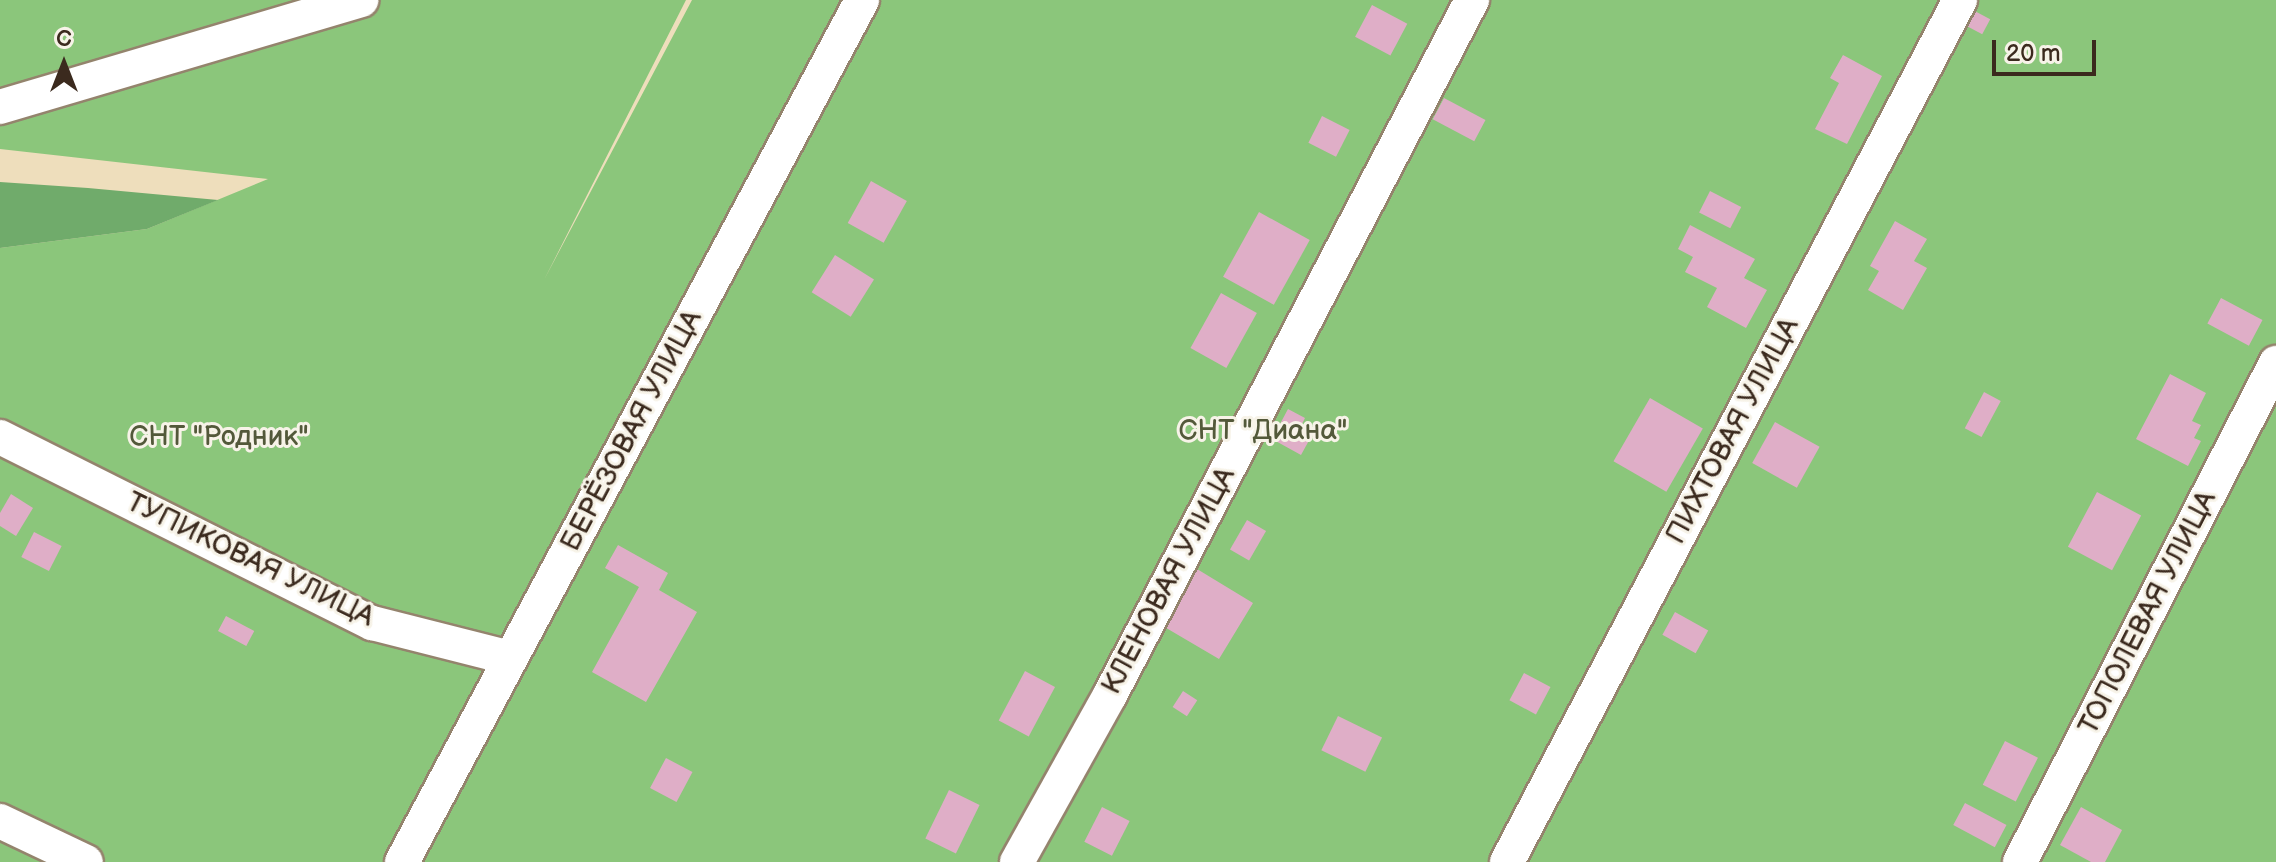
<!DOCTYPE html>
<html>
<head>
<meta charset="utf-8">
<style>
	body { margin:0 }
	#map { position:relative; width:2276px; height:862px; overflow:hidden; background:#eedebc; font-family:"Balsamiq Sans",sans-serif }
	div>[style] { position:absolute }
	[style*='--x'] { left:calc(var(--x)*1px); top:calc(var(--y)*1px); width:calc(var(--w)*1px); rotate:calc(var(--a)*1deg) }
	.green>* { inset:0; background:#8bc67b }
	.forest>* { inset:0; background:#70ab6b }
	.building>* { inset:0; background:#dfaec7; transform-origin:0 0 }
	.roads { filter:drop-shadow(2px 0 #94846d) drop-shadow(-2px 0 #94846d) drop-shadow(0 2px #94846d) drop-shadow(0 -2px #94846d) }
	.minor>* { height:34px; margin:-17px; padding:0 17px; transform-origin:17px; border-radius:17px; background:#fff }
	span { translate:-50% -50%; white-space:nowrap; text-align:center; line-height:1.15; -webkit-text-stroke:6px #f7f3e8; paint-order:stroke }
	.street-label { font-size:28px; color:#3b2a1e }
	.park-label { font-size:28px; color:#53593a }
	.north { position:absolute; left:24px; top:24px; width:80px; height:80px; -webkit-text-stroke:6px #f7f3e8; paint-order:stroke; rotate:0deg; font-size:22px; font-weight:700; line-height:32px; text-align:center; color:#3b2a1e }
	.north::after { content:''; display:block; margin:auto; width:28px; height:36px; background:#3b2a1e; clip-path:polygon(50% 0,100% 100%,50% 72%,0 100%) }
	.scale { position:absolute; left:1992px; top:40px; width:104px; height:36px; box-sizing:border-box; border:4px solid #3b2a1e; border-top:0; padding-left:10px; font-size:24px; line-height:28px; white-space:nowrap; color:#3b2a1e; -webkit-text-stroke:6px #f7f3e8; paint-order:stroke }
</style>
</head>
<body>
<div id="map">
	<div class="green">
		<div style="clip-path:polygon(0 0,686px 0,544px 280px,692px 0,2276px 0,2276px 862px,0 862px,0 248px,147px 229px,268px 179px,0 149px)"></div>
	</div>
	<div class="forest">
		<div style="clip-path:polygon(0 182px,88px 188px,218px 200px,147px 229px,0 248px)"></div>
	</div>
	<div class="building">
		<div style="left:1372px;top:5px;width:40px;height:36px;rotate:28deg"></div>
		<div style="left:1969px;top:8px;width:24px;height:17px;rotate:28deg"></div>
		<div style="clip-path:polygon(1843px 55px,1882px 76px,1847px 144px,1815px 129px,1839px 83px,1830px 78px)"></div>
		<div style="left:1444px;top:98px;width:47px;height:24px;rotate:28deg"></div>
		<div style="left:1322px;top:116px;width:31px;height:30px;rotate:27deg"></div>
		<div style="left:871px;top:181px;width:41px;height:48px;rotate:29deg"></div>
		<div style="left:1710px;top:191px;width:35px;height:24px;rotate:27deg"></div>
		<div style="left:1259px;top:212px;width:58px;height:74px;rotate:29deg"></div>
		<div style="clip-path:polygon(1895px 221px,1927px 239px,1914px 261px,1927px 268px,1903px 310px,1868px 290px,1879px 271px,1870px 266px)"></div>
		<div style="clip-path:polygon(1690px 225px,1755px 259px,1744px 278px,1767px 290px,1746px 328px,1707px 307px,1717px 288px,1685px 272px,1693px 257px,1678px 249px)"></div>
		<div style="left:835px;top:255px;width:46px;height:44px;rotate:32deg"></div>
		<div style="left:1221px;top:293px;width:41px;height:63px;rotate:29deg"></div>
		<div style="left:2221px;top:298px;width:47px;height:29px;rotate:28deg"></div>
		<div style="clip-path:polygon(2170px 374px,2206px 393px,2192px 421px,2201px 425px,2194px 438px,2201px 441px,2188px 466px,2136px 439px)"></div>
		<div style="left:1984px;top:392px;width:19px;height:41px;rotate:28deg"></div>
		<div style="left:1650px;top:398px;width:61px;height:73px;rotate:30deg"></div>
		<div style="clip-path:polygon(1288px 409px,1305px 418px,1300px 428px,1312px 435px,1301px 455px,1272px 439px)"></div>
		<div style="left:1775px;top:422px;width:51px;height:47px;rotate:29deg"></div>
		<div style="left:2097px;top:492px;width:50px;height:62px;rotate:28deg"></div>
		<div style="clip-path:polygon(11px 494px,33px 508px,16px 536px,0 526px,0 513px)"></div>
		<div style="left:1247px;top:520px;width:22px;height:34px;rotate:30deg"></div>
		<div style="left:34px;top:532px;width:31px;height:28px;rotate:27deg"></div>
		<div style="clip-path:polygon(618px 545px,668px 573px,659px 590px,697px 612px,646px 702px,592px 672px,639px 587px,605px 568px)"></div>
		<div style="clip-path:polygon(1197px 569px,1253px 603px,1219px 659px,1156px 622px,1178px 601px)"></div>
		<div style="left:1675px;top:612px;width:38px;height:26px;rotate:29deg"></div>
		<div style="left:226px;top:616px;width:32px;height:17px;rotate:28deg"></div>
		<div style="left:1025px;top:671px;width:34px;height:56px;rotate:28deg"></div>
		<div style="left:1524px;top:673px;width:30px;height:31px;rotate:28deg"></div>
		<div style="left:1183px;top:691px;width:17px;height:19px;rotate:33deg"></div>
		<div style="left:1338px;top:716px;width:49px;height:38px;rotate:26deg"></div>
		<div style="left:2005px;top:741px;width:37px;height:49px;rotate:27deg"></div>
		<div style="left:666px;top:758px;width:30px;height:34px;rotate:28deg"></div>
		<div style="left:949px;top:790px;width:34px;height:54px;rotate:26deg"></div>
		<div style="left:1965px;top:803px;width:47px;height:25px;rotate:28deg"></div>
		<div style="left:1102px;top:807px;width:31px;height:39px;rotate:27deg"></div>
		<div style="clip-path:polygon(2081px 807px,2122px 830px,2105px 862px,2091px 862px,2060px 845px)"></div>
	</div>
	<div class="roads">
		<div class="minor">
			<div style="--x:0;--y:107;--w:377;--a:-16.5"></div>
			<div style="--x:0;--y:437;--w:416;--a:26.6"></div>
			<div style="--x:372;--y:623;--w:142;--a:14.2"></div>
			<div style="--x:0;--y:821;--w:95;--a:25.5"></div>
			<div style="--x:402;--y:862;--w:977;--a:-61.91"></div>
			<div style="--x:1017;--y:862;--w:191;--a:-60.9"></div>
			<div style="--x:1110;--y:695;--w:784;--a:-62.49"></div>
			<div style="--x:1507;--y:862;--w:974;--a:-62.28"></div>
			<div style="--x:2020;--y:862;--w:561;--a:-62.84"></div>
		</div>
	</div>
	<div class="street-label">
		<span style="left:632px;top:431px;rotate:-62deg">БЕРЁЗОВАЯ УЛИЦА</span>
		<span style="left:1733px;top:431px;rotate:-62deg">ПИХТОВАЯ УЛИЦА</span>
		<span style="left:250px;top:560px;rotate:26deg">ТУПИКОВАЯ УЛИЦА</span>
		<span style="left:1169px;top:581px;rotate:-62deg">КЛЕНОВАЯ УЛИЦА</span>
		<span style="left:2148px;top:613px;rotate:-63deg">ТОПОЛЕВАЯ УЛИЦА</span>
	</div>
	<div class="park-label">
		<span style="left:1263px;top:431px">СНТ "Диана"</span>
		<span style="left:219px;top:437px">СНТ "Родник"</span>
	</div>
	<div class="north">С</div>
	<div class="scale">20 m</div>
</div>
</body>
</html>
